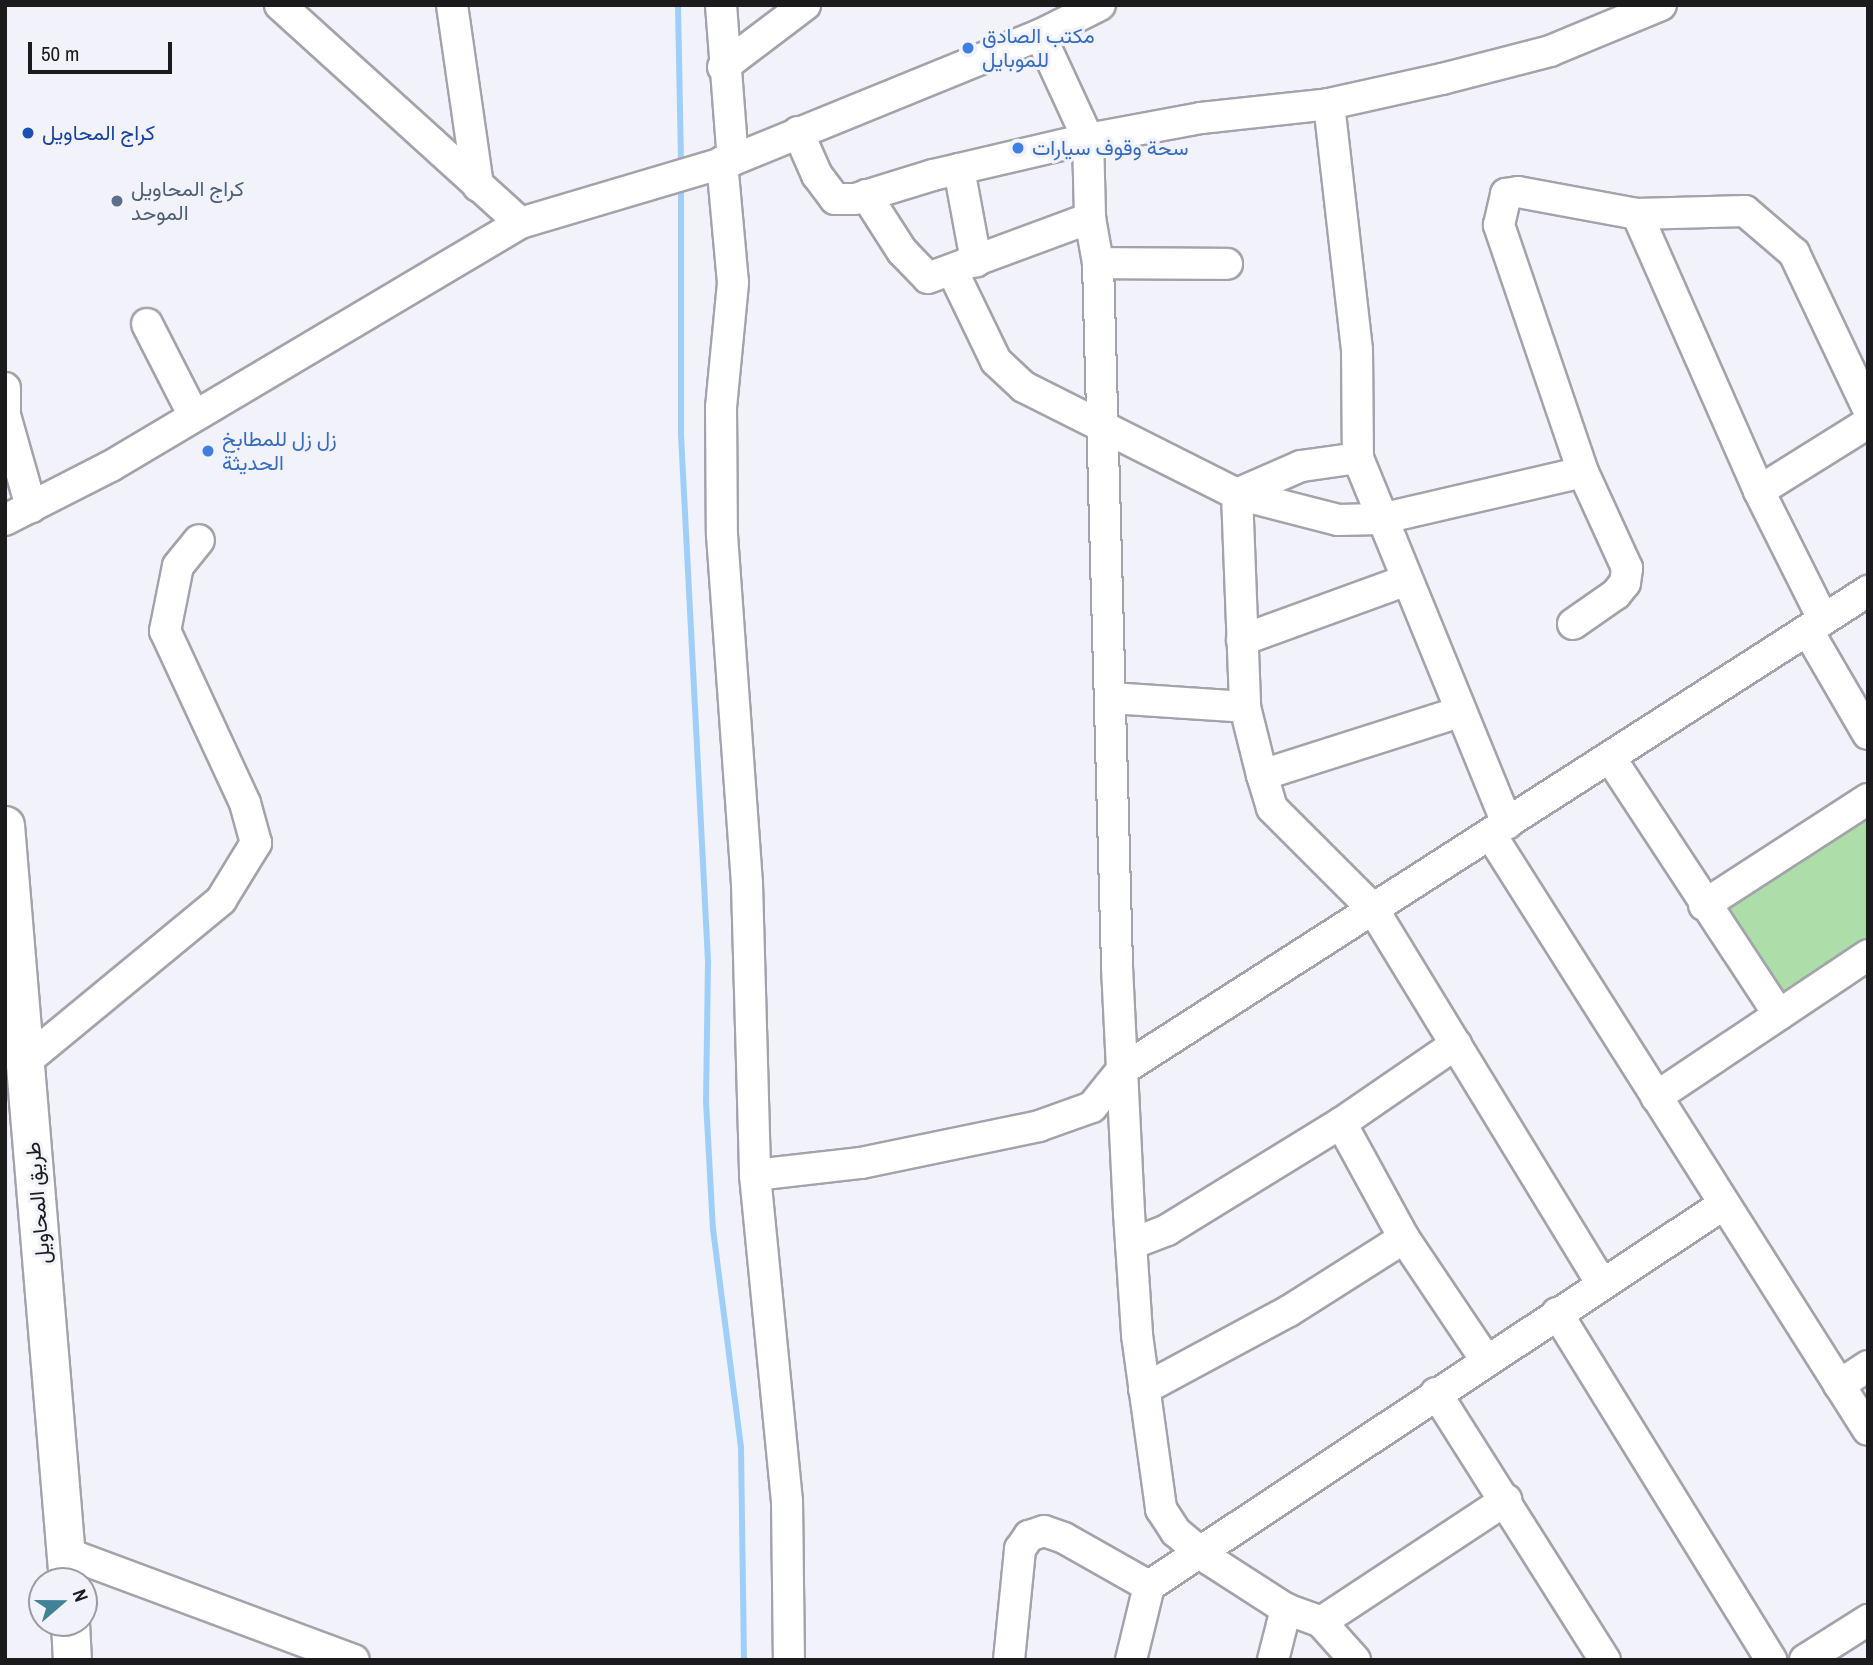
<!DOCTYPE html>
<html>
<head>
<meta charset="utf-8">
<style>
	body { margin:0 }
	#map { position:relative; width:1873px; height:1665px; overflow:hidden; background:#f2f2fb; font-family:"Archivo Narrow",Vazirmatn,sans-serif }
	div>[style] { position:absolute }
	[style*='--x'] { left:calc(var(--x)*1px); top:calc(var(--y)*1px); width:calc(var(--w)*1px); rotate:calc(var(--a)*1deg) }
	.green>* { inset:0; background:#addda9 }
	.stream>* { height:6px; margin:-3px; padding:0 3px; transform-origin:3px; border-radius:3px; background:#9fcff8 }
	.roads { filter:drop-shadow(2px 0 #a3a3ab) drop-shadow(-2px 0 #a3a3ab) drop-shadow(0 2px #a3a3ab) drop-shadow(0 -2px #a3a3ab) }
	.minor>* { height:30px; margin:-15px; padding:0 15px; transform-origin:15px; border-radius:15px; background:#fff }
	.major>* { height:37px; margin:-18.5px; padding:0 18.5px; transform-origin:18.5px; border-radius:18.5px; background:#fff }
	.dots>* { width:19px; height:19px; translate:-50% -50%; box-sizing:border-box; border:4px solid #f2f2fb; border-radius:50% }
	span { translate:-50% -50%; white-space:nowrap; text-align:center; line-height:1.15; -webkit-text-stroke:6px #f2f2fb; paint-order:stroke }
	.shop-label { font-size:21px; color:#366cbe }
	.left { translate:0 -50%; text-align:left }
	.transit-label { font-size:21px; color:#164399 }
	.service-label { font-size:21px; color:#4e5e75 }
	.street-label { font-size:21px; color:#1b1b1e }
	.frame { position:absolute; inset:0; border:7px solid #1b1b1e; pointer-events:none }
	.north { position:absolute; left:28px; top:1567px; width:70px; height:70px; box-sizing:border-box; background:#f2f2fb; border:2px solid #9c9ca3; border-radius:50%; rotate:70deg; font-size:19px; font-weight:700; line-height:28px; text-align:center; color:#1b1b1e }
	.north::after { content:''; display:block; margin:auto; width:24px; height:32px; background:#418394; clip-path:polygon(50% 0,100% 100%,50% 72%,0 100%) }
	.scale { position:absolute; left:28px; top:42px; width:144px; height:32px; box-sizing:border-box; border:4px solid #1b1b1e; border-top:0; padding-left:9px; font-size:21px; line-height:24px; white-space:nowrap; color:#1b1b1e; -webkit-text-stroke:5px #f2f2fb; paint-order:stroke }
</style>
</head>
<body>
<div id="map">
	<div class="green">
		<div style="clip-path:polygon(1868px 810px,1868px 944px,1779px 1003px,1717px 910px)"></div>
	</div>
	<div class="stream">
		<div style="--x:678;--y:5;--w:161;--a:88.9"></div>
		<div style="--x:681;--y:184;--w:251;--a:90"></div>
		<div style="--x:681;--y:435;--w:527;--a:87.06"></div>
		<div style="--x:708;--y:961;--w:140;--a:90.8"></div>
		<div style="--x:706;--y:1101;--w:128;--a:86.9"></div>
		<div style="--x:713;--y:1229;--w:220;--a:82.7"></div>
		<div style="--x:741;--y:1447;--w:213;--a:89.2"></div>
	</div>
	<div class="roads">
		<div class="minor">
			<div style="--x:280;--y:5;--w:324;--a:42.2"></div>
			<div style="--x:452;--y:5;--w:183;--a:81.8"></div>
			<div style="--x:721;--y:5;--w:155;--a:85.6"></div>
			<div style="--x:1040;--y:35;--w:115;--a:65.2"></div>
			<div style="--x:1088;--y:139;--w:79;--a:88.5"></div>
			<div style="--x:1090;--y:218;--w:46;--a:79.9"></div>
			<div style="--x:1098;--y:263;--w:704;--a:88.45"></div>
			<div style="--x:1117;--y:967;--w:246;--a:87.2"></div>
			<div style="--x:1129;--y:1213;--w:122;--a:86.2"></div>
			<div style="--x:1137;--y:1335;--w:176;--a:82.1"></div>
			<div style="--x:1161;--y:1509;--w:27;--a:57"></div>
			<div style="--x:1176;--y:1532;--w:44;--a:39.5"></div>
			<div style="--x:1210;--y:1560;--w:90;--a:32.8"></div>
			<div style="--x:1286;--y:1609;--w:37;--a:20"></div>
			<div style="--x:1321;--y:1622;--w:51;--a:48.2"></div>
			<div style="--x:723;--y:67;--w:103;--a:-37.1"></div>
			<div style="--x:1329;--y:104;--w:248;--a:83.5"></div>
			<div style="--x:1357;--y:350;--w:108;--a:89.5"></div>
			<div style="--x:1358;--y:458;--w:395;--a:67.8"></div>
			<div style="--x:798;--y:132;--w:47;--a:66.2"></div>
			<div style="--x:817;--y:175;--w:30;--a:53"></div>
			<div style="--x:835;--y:199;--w:20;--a:0"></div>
			<div style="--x:855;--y:199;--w:82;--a:-17.1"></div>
			<div style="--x:933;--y:175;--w:159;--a:-13.1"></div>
			<div style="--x:1088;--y:139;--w:115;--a:-10.5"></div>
			<div style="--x:1201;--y:118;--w:129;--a:-6.2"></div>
			<div style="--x:1329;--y:104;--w:116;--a:-12.5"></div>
			<div style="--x:1442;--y:79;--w:112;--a:-14.5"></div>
			<div style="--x:1550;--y:51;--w:120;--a:-22.5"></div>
			<div style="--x:722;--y:162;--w:121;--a:84.8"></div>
			<div style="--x:733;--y:283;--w:125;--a:95.5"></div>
			<div style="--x:721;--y:407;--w:128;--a:89.6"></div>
			<div style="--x:722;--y:535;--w:350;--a:85.9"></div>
			<div style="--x:747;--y:884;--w:291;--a:88.4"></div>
			<div style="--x:755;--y:1175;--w:328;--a:84.4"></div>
			<div style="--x:787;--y:1501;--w:159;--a:89.3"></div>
			<div style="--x:959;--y:169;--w:94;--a:79.5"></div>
			<div style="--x:866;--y:195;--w:67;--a:57.3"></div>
			<div style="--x:902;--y:251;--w:37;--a:46"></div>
			<div style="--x:928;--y:278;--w:173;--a:-20.3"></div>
			<div style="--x:1637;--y:214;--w:303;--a:66.2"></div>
			<div style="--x:1759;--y:491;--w:143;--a:63.4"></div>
			<div style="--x:1098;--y:263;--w:129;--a:0.4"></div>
			<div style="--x:953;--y:272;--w:99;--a:64.2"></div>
			<div style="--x:996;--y:361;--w:38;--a:43"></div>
			<div style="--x:1024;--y:387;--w:238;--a:26.7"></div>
			<div style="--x:1237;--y:494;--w:104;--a:14.4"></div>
			<div style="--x:1338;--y:520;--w:42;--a:-1.4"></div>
			<div style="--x:1380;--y:519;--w:208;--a:-13"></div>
			<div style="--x:147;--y:324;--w:103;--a:62.9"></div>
			<div style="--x:5;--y:388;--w:21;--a:90"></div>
			<div style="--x:5;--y:415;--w:96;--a:74.2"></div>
			<div style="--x:1358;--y:458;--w:58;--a:172"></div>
			<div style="--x:1301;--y:466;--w:70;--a:156.4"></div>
			<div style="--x:1237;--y:494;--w:213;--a:87.8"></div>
			<div style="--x:1245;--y:707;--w:70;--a:76"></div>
			<div style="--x:1262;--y:775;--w:34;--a:73"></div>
			<div style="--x:1272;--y:808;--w:143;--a:45"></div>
			<div style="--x:1373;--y:909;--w:439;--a:58.6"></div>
			<div style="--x:1759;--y:491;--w:128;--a:-32"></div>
			<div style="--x:5;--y:520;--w:119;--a:-27"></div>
			<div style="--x:111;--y:466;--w:476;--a:-30.7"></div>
			<div style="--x:520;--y:223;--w:222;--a:-16.5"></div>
			<div style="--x:733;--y:160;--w:331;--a:-22.2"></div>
			<div style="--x:1040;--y:35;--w:67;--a:-26.6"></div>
			<div style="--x:1573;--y:624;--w:52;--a:-34.9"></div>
			<div style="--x:1616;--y:594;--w:14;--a:-51"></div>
			<div style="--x:1625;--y:583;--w:15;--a:-82"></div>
			<div style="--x:1627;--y:568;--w:106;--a:-114.6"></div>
			<div style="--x:1583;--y:472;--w:261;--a:-108.8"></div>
			<div style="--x:1499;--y:225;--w:32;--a:-77"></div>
			<div style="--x:1506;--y:194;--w:12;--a:-9"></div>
			<div style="--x:1518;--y:192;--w:121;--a:10.5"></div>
			<div style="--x:1637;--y:214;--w:108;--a:-1.6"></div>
			<div style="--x:1745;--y:211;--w:65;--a:40.6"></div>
			<div style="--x:1794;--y:253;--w:173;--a:64.6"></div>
			<div style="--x:1808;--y:631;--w:119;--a:59.8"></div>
			<div style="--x:1242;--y:640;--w:172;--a:-20"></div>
			<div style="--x:1111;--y:698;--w:134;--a:3.8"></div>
			<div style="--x:1611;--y:759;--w:306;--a:56.7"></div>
			<div style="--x:1262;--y:775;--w:208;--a:-17.7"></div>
			<div style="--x:1491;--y:835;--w:704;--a:57.64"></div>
			<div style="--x:1704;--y:905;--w:195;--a:-32.9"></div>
			<div style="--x:1456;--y:1044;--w:140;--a:145.5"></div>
			<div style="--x:1341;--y:1123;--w:131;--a:61.3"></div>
			<div style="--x:1404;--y:1238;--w:147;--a:56.1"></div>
			<div style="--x:26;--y:1061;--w:253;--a:-39.5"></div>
			<div style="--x:221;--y:900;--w:67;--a:-58.4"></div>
			<div style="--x:256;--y:843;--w:41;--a:-105.4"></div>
			<div style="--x:245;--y:803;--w:190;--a:-114.9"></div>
			<div style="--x:165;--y:631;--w:66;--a:-78.7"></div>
			<div style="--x:178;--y:566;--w:33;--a:-51"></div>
			<div style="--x:1656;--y:1097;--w:255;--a:-33.8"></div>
			<div style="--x:755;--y:1175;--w:107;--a:-6.5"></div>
			<div style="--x:861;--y:1163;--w:182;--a:-11.7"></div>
			<div style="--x:1039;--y:1126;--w:56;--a:-19.7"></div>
			<div style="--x:1092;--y:1107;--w:48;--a:-51"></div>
			<div style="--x:1122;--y:1070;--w:887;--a:-32.7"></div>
			<div style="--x:1131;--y:1244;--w:39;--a:-21"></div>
			<div style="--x:1167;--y:1230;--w:204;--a:-31.6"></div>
			<div style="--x:1557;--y:1313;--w:408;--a:58.3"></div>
			<div style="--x:1839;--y:1385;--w:35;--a:-33"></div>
			<div style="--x:1144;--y:1389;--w:165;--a:-28.3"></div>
			<div style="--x:1289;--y:1311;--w:136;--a:-32.4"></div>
			<div style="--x:1436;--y:1393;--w:316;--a:57.7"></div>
			<div style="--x:66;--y:1553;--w:307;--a:20.4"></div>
			<div style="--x:1321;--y:1622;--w:222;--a:-33.4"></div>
			<div style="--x:1009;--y:1660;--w:112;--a:-84.3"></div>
			<div style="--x:1020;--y:1549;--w:16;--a:-55"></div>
			<div style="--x:1029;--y:1536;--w:16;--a:-18"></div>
			<div style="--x:1044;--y:1531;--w:21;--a:19"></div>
			<div style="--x:1064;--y:1538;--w:98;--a:29.5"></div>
			<div style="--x:1131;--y:1660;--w:76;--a:-76.3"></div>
			<div style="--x:1149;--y:1586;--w:690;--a:-33.6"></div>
			<div style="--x:1273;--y:1660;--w:53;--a:-75.7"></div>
			<div style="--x:1805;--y:1660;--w:75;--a:-32.4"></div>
		</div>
		<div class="major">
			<div style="--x:5;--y:825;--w:759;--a:85.24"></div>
			<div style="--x:70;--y:1623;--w:37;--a:87"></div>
		</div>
	</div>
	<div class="dots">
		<div style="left:968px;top:48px;background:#3f7fe0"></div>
		<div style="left:28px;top:133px;background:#1a4fb4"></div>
		<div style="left:1018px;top:148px;background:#3f7fe0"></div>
		<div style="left:117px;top:201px;background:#5c6f8a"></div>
		<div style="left:208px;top:451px;background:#3f7fe0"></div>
	</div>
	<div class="shop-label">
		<span class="left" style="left:982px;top:48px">مكتب الصادق<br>للموبايل</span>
		<span class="left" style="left:1032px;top:148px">سحة وقوف سيارات</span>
		<span class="left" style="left:222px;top:451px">زل زل للمطابخ<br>الحديثة</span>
	</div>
	<div class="transit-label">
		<span class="left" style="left:42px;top:133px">كراج المحاويل</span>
	</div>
	<div class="service-label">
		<span class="left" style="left:131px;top:201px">كراج المحاويل<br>الموحد</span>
	</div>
	<div class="street-label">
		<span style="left:38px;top:1203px;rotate:-95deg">طريق المحاويل</span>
	</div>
	<div class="frame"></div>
	<div class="north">N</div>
	<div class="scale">50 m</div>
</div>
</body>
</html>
